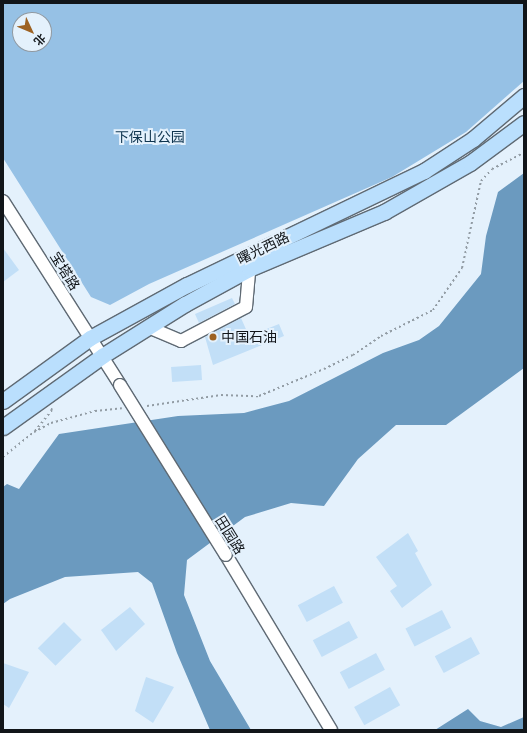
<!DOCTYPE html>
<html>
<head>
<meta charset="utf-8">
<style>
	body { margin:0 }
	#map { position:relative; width:527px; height:733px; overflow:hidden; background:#e4f1fc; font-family:"Space Grotesk","Noto Sans SC",sans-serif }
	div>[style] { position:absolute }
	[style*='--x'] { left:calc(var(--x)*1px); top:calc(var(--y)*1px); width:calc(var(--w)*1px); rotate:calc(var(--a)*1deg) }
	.green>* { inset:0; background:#96c1e5 }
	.water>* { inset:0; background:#6b9abf }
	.building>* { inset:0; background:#c2dff7; transform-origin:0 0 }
	.path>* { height:2px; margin-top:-1px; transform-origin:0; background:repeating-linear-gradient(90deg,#929ca4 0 2px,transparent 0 5px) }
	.roads { filter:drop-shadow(1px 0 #5f6a74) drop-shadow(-1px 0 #5f6a74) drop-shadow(0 1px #5f6a74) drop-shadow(0 -1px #5f6a74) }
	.minor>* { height:12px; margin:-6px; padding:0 6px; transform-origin:6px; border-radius:6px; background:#fff }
	.major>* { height:15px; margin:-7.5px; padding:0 7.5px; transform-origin:7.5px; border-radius:7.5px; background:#badffd }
	.bridges { filter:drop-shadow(1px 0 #5f6a74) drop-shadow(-1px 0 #5f6a74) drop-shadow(0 1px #5f6a74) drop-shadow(0 -1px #5f6a74) }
	.minor-bridge>* { height:12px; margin:-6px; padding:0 6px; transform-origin:6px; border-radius:6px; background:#fff }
	.dots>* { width:11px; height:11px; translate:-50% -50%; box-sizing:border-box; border:2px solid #e4f1fc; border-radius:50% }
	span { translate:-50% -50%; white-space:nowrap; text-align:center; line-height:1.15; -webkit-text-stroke:4px #e4f1fc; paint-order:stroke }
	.park-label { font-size:14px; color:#0e344e }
	.street-label { font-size:14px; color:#111519 }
	.poi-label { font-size:14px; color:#111519 }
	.left { translate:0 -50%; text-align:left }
	.frame { position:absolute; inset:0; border:4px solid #111519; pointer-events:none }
	.north { position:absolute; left:12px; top:12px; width:40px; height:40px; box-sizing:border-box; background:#e4f1fc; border:1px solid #9099a1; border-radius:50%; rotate:134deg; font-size:11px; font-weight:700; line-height:16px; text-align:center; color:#111519 }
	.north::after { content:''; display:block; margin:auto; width:14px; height:18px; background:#9d6223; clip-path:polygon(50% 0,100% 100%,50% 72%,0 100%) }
</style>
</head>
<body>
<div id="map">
	<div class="green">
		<div style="clip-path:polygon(evenodd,3px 3px,524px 3px,524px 81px,466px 132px,392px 177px,149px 284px,110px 305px,91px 297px,3px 158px,3px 3px,20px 20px,44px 20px,44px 44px,20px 44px,20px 20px)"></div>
	</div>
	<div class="water">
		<div style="clip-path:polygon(524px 173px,524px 368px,446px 425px,396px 425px,358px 459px,324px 506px,291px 503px,245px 517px,187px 560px,184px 595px,210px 661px,251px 730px,210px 730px,177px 653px,152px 583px,138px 572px,65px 577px,10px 599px,3px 604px,3px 487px,7px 484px,19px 489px,59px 434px,178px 416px,244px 413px,289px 401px,383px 353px,419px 340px,439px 326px,481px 274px,486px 236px,498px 192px)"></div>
		<div style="clip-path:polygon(468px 709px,480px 721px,501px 727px,524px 717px,524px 730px,435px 730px)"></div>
	</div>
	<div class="building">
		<div style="clip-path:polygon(3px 248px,19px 270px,3px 282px)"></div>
		<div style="clip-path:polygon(232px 298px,235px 304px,199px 323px,195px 314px)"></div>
		<div style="clip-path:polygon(241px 318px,249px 336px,279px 324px,284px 336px,213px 365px,205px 337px)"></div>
		<div style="left:201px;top:365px;width:15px;height:30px;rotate:86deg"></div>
		<div style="clip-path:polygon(408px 533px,418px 551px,415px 553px,432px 585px,402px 608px,390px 591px,397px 586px,376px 557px)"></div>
		<div style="left:334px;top:586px;width:19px;height:41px;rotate:62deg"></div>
		<div style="clip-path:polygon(130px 607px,145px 624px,116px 651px,101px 630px)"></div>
		<div style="left:442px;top:610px;width:20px;height:41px;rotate:63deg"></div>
		<div style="left:349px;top:621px;width:19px;height:41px;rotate:62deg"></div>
		<div style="left:64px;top:622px;width:25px;height:37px;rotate:45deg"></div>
		<div style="left:471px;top:637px;width:19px;height:41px;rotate:62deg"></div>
		<div style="left:376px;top:653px;width:19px;height:41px;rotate:62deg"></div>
		<div style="clip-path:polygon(3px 663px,29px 672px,9px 708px,3px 704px)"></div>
		<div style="clip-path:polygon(146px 677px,174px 687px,153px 723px,135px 711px)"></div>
		<div style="left:390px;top:687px;width:21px;height:41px;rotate:61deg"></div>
	</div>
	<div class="path">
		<div style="--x:147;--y:406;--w:75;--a:-8.5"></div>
		<div style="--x:221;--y:395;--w:38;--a:2"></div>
		<div style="--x:259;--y:396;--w:70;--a:-22.6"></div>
		<div style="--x:324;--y:369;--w:32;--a:-26"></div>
		<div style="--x:353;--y:355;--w:34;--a:-34"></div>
		<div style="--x:381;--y:336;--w:58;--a:-26.6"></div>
		<div style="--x:433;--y:310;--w:51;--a:-55.4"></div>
		<div style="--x:462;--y:268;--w:89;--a:-77.7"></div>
		<div style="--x:481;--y:181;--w:16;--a:-47"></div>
		<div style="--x:492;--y:169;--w:36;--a:-27"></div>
		<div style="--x:35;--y:431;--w:27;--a:-51"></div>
		<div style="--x:52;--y:410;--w:2;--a:-117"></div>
		<div style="--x:3;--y:457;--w:40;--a:-39"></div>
		<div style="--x:34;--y:432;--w:19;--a:-28"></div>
		<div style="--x:51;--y:423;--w:46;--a:-15.3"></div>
		<div style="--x:95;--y:411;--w:27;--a:-6"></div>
	</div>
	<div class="roads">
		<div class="minor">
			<div style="--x:3;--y:201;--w:218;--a:57.5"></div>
			<div style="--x:148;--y:327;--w:36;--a:23"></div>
			<div style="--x:181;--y:341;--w:73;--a:-27.6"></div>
			<div style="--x:246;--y:307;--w:38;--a:-85"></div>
			<div style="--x:226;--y:555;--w:204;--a:59"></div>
		</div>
		<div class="major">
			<div style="--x:3;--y:401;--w:107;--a:-35.9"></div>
			<div style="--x:90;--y:338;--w:111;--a:-28.7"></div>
			<div style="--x:187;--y:285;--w:263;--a:-25.7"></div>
			<div style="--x:424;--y:171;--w:59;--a:-33.1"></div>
			<div style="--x:473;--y:139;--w:67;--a:-40.1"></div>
			<div style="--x:3;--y:427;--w:122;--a:-35.6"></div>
			<div style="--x:102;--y:356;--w:98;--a:-32.1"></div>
			<div style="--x:185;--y:304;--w:73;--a:-28.7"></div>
			<div style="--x:249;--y:269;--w:147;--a:-22.9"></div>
			<div style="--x:384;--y:212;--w:99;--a:-29.7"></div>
			<div style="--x:470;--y:163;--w:67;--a:-36.5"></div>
		</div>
	</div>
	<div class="bridges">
		<div class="minor-bridge">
			<div style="--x:120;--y:385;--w:200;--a:58.1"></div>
		</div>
	</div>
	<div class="dots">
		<div style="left:213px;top:337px;background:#9d6223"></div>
	</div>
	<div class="park-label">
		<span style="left:150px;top:137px">下保山公园</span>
	</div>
	<div class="street-label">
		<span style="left:263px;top:248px;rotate:-26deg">曙光西路</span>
		<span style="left:65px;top:271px;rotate:58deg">宝塔路</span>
		<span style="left:230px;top:535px;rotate:58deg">田园路</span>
	</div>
	<div class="poi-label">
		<span class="left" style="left:221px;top:337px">中国石油</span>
	</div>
	<div class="frame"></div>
	<div class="north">北</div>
</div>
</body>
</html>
